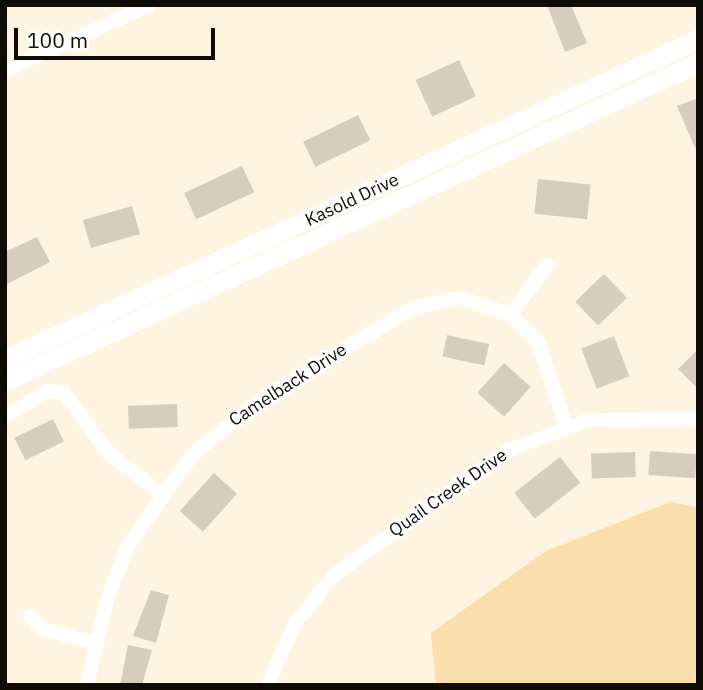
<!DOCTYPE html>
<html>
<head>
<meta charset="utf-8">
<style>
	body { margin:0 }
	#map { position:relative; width:703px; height:690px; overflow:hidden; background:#fff4e2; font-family:"IBM Plex Sans",sans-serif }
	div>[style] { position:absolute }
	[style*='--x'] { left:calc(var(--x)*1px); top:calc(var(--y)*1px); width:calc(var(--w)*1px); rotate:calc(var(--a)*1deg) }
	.green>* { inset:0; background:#fadeac }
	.building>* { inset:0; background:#d7cdbc; transform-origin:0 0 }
	.minor>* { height:14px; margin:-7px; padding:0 7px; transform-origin:7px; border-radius:7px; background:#fff }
	.secondary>* { height:19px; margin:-9.5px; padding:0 9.5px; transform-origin:9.5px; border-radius:9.5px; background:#fff }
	span { translate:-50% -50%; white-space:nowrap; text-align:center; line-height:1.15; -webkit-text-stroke:6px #fff; paint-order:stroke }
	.street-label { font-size:18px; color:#0f0b06 }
	.frame { position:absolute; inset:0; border:7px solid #0f0b06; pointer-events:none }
	.scale { position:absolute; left:14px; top:28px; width:201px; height:32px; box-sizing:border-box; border:4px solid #0f0b06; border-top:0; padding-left:9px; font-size:21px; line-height:24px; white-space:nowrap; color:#0f0b06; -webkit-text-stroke:5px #fff; paint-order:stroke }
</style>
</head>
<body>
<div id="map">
	<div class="green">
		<div style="clip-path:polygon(670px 502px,698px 507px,698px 685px,436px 685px,431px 633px,546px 551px)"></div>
	</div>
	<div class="building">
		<div style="clip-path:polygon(547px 5px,571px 5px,587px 43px,565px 52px)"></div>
		<div style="left:459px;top:60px;width:40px;height:48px;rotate:65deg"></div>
		<div style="clip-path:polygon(698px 98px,698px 146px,695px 148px,677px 106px)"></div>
		<div style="left:358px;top:115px;width:28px;height:61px;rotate:64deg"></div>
		<div style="left:242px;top:166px;width:29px;height:64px;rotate:65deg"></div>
		<div style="left:538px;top:179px;width:53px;height:35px;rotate:6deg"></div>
		<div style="left:132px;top:206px;width:29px;height:51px;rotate:74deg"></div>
		<div style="clip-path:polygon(37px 237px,50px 262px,7px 284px,5px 252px)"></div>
		<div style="left:604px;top:274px;width:33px;height:40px;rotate:46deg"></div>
		<div style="left:447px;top:335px;width:43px;height:22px;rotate:12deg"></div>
		<div style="left:614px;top:336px;width:43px;height:35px;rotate:69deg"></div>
		<div style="clip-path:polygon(698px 349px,698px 389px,678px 369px)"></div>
		<div style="left:504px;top:363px;width:36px;height:40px;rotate:42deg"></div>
		<div style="left:177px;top:404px;width:23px;height:49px;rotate:88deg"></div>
		<div style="left:53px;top:419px;width:25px;height:43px;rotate:64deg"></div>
		<div style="left:650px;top:451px;width:47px;height:24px;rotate:4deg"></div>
		<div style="left:635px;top:452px;width:25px;height:44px;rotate:88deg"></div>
		<div style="left:560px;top:457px;width:33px;height:58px;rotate:52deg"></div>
		<div style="left:214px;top:473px;width:31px;height:51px;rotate:42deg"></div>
		<div style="clip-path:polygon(151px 590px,169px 595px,156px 643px,133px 636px)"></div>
		<div style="clip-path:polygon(128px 645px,152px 650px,142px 685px,120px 685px)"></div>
	</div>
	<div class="minor">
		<div style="--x:5;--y:71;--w:158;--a:-24.6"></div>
		<div style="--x:511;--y:315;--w:62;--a:-54.2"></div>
		<div style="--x:5;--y:416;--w:50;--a:-30.2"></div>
		<div style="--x:48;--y:391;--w:16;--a:7"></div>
		<div style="--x:64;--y:393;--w:74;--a:53.3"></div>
		<div style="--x:108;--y:452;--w:66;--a:38.3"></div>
		<div style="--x:30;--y:616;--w:21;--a:43"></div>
		<div style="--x:45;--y:630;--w:54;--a:14"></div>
		<div style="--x:87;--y:685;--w:90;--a:-76.6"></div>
		<div style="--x:108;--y:597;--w:55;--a:-68.6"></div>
		<div style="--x:128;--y:546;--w:111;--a:-54.9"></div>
		<div style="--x:192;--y:455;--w:89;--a:-39.1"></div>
		<div style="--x:261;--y:399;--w:177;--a:-30.9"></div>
		<div style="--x:413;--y:308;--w:48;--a:-12"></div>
		<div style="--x:460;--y:298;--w:54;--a:18.4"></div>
		<div style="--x:511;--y:315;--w:38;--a:45"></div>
		<div style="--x:538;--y:342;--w:88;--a:71.4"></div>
		<div style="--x:268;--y:685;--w:65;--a:-66.6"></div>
		<div style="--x:294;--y:625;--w:64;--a:-51.3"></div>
		<div style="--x:334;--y:575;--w:213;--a:-35.6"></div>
		<div style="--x:507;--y:451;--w:88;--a:-20.7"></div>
		<div style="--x:589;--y:420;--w:109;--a:-0.5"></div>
	</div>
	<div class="secondary">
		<div style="--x:5;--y:359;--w:763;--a:-24.79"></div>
		<div style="--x:5;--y:381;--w:762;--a:-24.65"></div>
	</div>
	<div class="street-label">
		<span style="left:352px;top:200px;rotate:-25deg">Kasold Drive</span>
		<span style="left:288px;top:385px;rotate:-33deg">Camelback Drive</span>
		<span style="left:448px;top:493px;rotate:-35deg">Quail Creek Drive</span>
	</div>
	<div class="frame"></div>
	<div class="scale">100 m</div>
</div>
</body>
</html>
